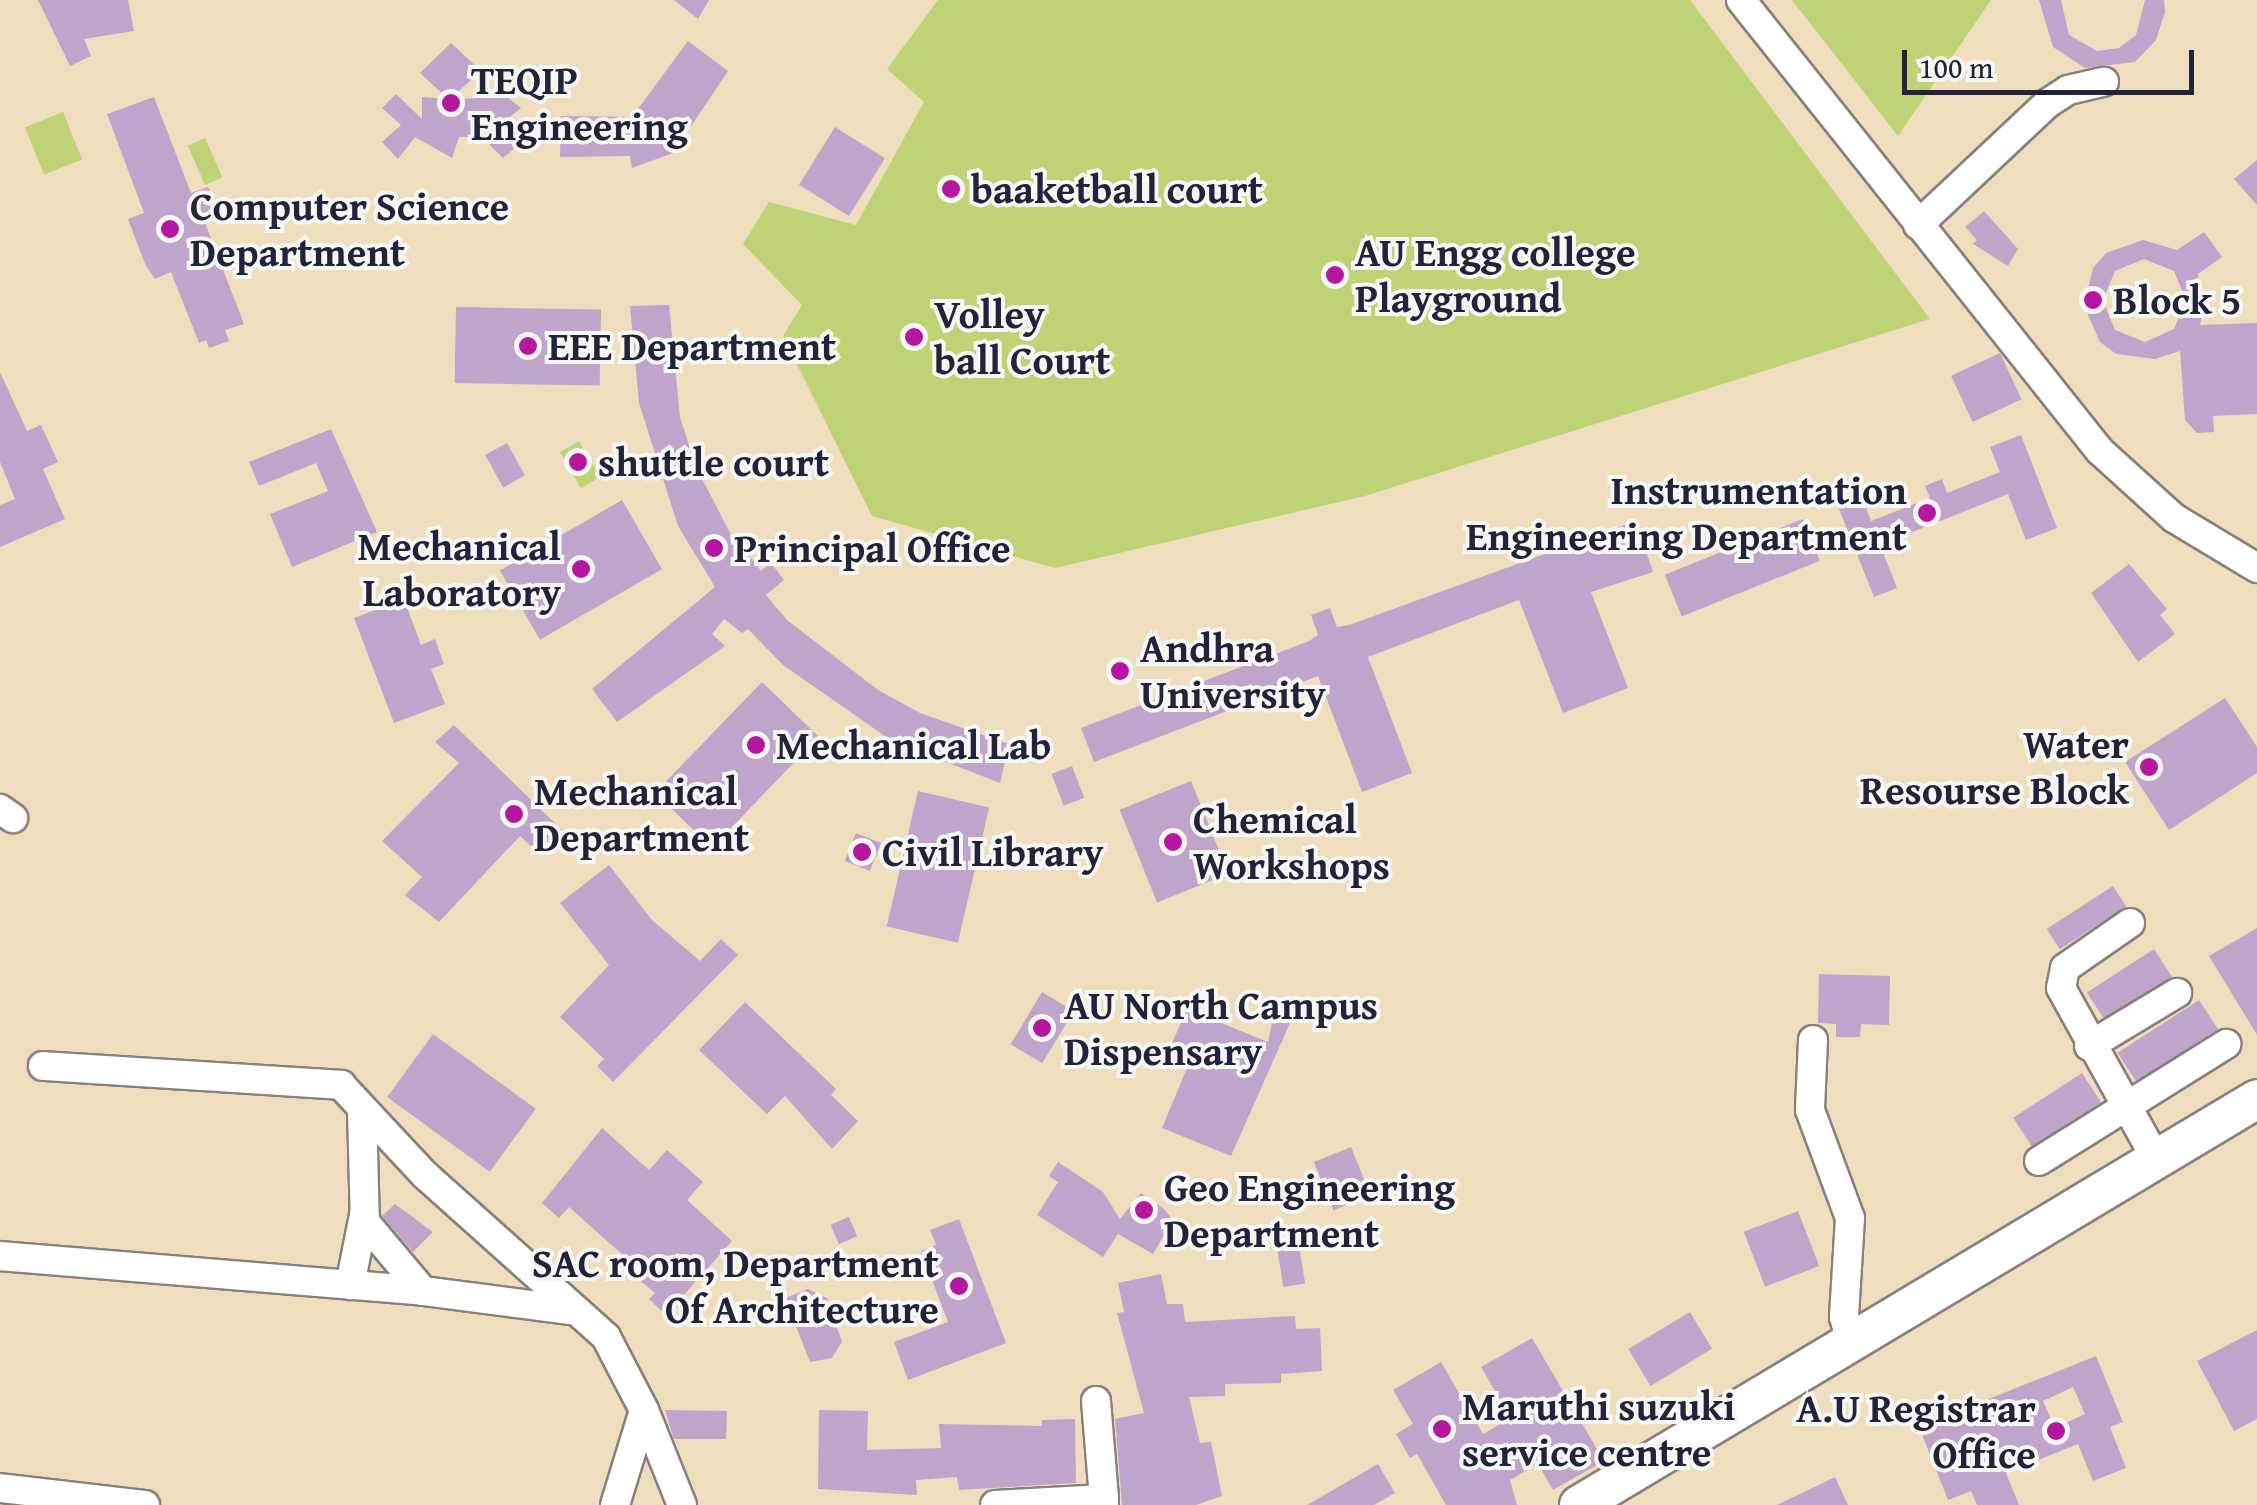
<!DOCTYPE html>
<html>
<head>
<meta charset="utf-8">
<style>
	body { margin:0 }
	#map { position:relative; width:2257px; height:1505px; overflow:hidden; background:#efdebd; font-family:"Gentium Book Plus",serif }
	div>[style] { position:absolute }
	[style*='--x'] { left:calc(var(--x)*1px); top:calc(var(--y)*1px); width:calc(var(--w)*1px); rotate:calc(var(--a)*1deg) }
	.green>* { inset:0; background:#bed276; transform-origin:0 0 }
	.building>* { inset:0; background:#bfa5cc; transform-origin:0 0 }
	.roads { filter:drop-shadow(2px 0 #88807c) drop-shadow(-2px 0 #88807c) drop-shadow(0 2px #88807c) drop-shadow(0 -2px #88807c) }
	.minor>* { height:28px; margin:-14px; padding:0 14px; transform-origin:14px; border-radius:14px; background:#fff }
	.major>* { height:38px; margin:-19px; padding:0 19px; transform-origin:19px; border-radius:19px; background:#fff }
	.dots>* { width:28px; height:28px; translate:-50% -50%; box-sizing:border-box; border:5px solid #f6f6f2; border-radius:50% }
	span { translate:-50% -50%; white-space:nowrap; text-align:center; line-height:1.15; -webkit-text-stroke:8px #f6f6f2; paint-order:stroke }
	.poi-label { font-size:40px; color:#22223b; font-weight:700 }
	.left { translate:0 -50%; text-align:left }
	.right { translate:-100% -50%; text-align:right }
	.scale { position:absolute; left:1902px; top:50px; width:292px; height:45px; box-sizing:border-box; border:5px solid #22223b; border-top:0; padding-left:12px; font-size:30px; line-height:35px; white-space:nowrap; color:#22223b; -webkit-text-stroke:8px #f6f6f2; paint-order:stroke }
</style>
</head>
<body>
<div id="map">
	<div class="green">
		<div style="clip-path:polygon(938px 0,1690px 0,1930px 319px,1365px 496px,1055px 568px,872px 516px,783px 336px,802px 305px,743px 244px,769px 202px,856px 225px,924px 102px,887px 69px)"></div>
		<div style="clip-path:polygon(1792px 0,1991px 0,1898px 136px)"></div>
		<div style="left:63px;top:112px;width:51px;height:41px;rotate:68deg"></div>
		<div style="left:205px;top:138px;width:43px;height:19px;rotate:66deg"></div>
		<div style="left:579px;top:441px;width:42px;height:22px;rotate:60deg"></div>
	</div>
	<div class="building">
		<div style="clip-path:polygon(38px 0,128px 0,134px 31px,84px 39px,91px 56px,70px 66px)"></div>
		<div style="clip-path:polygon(674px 0,709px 0,698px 19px)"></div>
		<div style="clip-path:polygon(2039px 0,2061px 0,2069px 35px,2097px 51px,2119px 48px,2136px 35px,2145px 0,2164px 0,2165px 12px,2156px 40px,2135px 62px,2085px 68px,2053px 47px)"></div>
		<div style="clip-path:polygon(688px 41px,728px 71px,673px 153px,632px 168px,630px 156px,560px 157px,561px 116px,632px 117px)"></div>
		<div style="clip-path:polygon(451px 43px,481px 71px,449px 100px,506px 96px,521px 108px,500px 125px,521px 143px,503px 158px,482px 137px,459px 137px,452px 158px,415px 137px,398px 159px,382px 142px,401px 125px,382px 108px,396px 94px,422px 119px,422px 97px,448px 99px,420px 73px)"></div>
		<div style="clip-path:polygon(154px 97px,191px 193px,208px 187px,218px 214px,204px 220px,244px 324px,225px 330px,229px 341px,209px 348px,206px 340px,199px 343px,171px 272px,155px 279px,145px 264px,128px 219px,144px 213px,107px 114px)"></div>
		<div style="left:835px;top:127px;width:59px;height:68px;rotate:32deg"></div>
		<div style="clip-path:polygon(2257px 160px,2257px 205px,2234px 179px)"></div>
		<div style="clip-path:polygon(1984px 211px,2018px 249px,2008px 266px,1973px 244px,1977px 240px,1965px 227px)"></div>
		<div style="clip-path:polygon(evenodd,2204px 232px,2222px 257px,2198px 274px,2204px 304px,2200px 325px,2257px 323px,2257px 414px,2213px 416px,2214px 432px,2197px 433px,2185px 420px,2180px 351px,2155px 359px,2116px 354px,2100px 342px,2084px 306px,2093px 268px,2106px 253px,2143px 240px,2177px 250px,2204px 232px,2144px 259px,2174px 271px,2186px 300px,2174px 329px,2145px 342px,2115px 330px,2103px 300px,2115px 271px,2144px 259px)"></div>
		<div style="clip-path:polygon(669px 305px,680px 417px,696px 467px,743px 558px,748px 554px,761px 571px,771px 563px,784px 580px,766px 595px,787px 620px,878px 690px,920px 713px,1009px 744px,1000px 783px,892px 741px,783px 665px,748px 629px,742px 633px,724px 619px,712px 634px,725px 646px,617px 722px,592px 689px,715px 587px,678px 526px,639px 403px,630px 306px)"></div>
		<div style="left:456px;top:307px;width:145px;height:76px;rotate:1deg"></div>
		<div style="left:2000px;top:353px;width:51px;height:54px;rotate:65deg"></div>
		<div style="clip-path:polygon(0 372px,27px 431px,41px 425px,58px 462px,43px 469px,65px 519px,0 547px,0 505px,15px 499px,0 462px)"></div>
		<div style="clip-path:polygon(331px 429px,377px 532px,292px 567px,270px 514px,328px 491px,316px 463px,259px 486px,249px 462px)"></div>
		<div style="clip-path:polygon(2021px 435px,2057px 528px,2026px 540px,2008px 494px,1880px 545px,1897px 588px,1874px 597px,1837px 504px,1861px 495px,1871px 521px,1930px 498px,1925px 486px,1942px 479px,1947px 493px,2000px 472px,1990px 447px)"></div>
		<div style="left:507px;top:443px;width:37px;height:25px;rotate:61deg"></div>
		<div style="left:622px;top:500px;width:80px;height:141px;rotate:60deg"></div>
		<div style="left:1803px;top:519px;width:45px;height:149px;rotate:68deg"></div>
		<div style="clip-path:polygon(1636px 521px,1653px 572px,1591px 592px,1628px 688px,1563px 713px,1519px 600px,1368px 657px,1412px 773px,1362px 792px,1318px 676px,1094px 762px,1081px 728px,1309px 641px,1318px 635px,1311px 615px,1330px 608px,1337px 627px,1349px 625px)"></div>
		<div style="clip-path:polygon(2129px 564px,2167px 609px,2160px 615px,2175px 634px,2138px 662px,2091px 593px)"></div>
		<div style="clip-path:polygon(404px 599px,421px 645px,435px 639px,444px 664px,431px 669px,445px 704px,394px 723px,354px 618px)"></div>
		<div style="left:762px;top:682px;width:79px;height:154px;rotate:44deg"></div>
		<div style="clip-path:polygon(2225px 698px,2257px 747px,2257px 773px,2169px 830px,2125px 762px)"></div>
		<div style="clip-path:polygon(454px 725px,562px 830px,539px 854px,520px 836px,439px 922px,405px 895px,422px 877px,382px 841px,459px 763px,435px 742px)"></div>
		<div style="left:1072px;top:766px;width:34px;height:22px;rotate:69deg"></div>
		<div style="left:1191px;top:781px;width:100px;height:77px;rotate:68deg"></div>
		<div style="left:918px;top:791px;width:73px;height:139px;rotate:13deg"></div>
		<div style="left:856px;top:833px;width:27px;height:30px;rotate:22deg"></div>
		<div style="clip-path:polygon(609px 865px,652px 920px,700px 961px,721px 939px,738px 955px,613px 1082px,597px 1066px,604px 1059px,560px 1017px,609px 965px,560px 903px)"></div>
		<div style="left:2113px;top:886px;width:24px;height:79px;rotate:57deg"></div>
		<div style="clip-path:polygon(2257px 928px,2257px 1035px,2209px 956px)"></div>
		<div style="left:2154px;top:949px;width:33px;height:80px;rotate:57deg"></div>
		<div style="clip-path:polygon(1819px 974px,1890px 976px,1889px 1025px,1861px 1024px,1860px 1037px,1836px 1037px,1836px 1024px,1818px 1023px)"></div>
		<div style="left:1042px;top:992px;width:37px;height:61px;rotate:31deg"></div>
		<div style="clip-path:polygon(1277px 998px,1295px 1001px,1290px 1023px,1231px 1156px,1162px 1128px,1187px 1068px,1165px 1059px,1187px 1009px,1268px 1042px)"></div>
		<div style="left:2199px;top:1000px;width:35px;height:97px;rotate:57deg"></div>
		<div style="clip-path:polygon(745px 1002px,836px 1089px,831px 1095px,858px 1121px,832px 1149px,785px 1096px,767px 1114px,699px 1050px)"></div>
		<div style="left:433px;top:1034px;width:127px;height:78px;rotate:36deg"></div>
		<div style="left:2082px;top:1073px;width:35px;height:82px;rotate:57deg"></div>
		<div style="clip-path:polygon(602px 1128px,649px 1170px,667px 1150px,703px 1182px,687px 1200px,732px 1241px,666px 1315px,649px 1299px,655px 1293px,639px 1280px,644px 1274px,569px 1207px,559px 1218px,542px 1203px)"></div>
		<div style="left:1351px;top:1147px;width:52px;height:40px;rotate:68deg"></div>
		<div style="clip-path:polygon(1058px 1162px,1103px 1192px,1120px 1219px,1141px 1193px,1163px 1208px,1173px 1220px,1153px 1254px,1118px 1234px,1103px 1257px,1037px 1215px,1058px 1182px,1049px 1176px)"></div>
		<div style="clip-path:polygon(395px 1204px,433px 1232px,413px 1252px,382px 1216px)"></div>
		<div style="left:1798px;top:1211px;width:59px;height:58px;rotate:69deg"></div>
		<div style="left:849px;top:1217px;width:21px;height:20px;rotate:67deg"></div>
		<div style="clip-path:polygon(959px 1219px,1006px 1343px,908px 1380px,894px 1342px,948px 1322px,921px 1251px,936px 1245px,930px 1230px)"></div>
		<div style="left:1299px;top:1245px;width:39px;height:22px;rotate:81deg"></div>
		<div style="clip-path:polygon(1161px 1274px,1167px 1304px,1183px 1304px,1185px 1322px,1295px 1316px,1296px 1329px,1320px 1328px,1322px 1371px,1281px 1374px,1281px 1383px,1225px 1384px,1225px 1396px,1189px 1397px,1200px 1443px,1211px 1442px,1222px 1496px,1196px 1505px,1122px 1505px,1115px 1419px,1144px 1413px,1117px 1313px,1124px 1312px,1118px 1283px)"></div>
		<div style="clip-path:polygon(808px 1289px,827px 1298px,842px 1342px,832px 1358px,810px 1362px,785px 1298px)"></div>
		<div style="left:1690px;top:1312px;width:43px;height:72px;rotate:59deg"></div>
		<div style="clip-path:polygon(2257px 1330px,2257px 1419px,2234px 1431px,2197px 1361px)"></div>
		<div style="clip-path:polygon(1532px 1338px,1604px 1461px,1553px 1490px,1538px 1464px,1510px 1480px,1517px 1505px,1446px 1505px,1417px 1454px,1410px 1458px,1396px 1434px,1413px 1424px,1393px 1390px,1441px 1362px,1483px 1434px,1511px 1418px,1481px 1367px)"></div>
		<div style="clip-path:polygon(evenodd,2096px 1356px,2123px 1422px,2110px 1427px,2126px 1468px,2093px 1481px,2078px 1444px,2006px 1473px,2019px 1505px,1977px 1505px,1971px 1491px,1948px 1500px,1919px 1427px,2096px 1356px,2073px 1387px,2085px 1414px,2055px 1428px,2043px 1401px,2073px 1387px)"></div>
		<div style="clip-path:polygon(665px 1410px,727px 1411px,726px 1439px,674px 1439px)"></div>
		<div style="clip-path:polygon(819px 1410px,868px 1411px,867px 1450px,941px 1448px,939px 1424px,1042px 1426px,1042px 1420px,1075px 1419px,1076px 1483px,959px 1490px,957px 1477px,916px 1480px,917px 1495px,818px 1489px)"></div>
		<div style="clip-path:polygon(1378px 1464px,1395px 1493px,1374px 1505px,1307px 1505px)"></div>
		<div style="clip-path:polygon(1835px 1477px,1848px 1505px,1777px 1505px)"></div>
	</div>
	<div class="roads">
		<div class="minor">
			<div style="--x:1741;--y:0;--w:576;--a:51.48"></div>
			<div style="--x:2100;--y:451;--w:100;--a:42.2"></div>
			<div style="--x:2174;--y:518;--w:97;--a:31.1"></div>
			<div style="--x:1918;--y:225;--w:178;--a:-43.2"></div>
			<div style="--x:2048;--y:103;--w:24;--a:-33"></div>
			<div style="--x:2068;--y:90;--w:37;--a:-13"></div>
			<div style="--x:0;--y:809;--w:16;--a:35"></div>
			<div style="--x:2130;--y:923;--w:79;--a:145.3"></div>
			<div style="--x:2065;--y:968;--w:20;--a:101"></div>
			<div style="--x:2061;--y:988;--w:199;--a:60.9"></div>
			<div style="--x:1813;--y:1040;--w:70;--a:92.5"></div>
			<div style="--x:1810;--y:1110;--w:115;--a:69.7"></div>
			<div style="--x:1850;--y:1218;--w:99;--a:93.5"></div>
			<div style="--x:1844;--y:1317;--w:29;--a:74"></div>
			<div style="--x:2089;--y:1046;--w:103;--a:-31.1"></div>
			<div style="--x:43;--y:1066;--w:299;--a:3.6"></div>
			<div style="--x:341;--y:1085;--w:123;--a:47"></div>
			<div style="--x:425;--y:1175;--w:243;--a:41.8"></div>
			<div style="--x:606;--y:1337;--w:82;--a:62.5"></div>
			<div style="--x:362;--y:1111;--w:111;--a:88.5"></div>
			<div style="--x:365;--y:1222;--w:90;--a:50"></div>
			<div style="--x:423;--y:1291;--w:154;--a:7.4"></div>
			<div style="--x:2039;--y:1161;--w:221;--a:-32"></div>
			<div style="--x:0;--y:1256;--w:424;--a:4.7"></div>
			<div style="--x:350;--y:1285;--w:71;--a:-78.7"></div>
			<div style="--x:1096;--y:1401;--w:98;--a:85.3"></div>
			<div style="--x:0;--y:1488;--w:146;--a:6.7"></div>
			<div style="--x:615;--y:1505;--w:99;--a:-73"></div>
			<div style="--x:644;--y:1410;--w:102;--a:68.2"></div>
			<div style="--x:995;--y:1505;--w:109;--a:-3.2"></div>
			<div style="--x:1104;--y:1499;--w:6;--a:90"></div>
		</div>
		<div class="major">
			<div style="--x:1579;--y:1505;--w:790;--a:-30.91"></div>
		</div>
	</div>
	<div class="dots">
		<div style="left:451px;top:103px;background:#b5179e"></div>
		<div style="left:951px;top:189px;background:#b5179e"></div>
		<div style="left:170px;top:229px;background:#b5179e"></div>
		<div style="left:1335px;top:275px;background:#b5179e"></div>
		<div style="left:2093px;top:300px;background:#b5179e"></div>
		<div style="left:914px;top:337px;background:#b5179e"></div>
		<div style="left:528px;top:346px;background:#b5179e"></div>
		<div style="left:578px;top:462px;background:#b5179e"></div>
		<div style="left:1927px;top:513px;background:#b5179e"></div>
		<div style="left:714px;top:548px;background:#b5179e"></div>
		<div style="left:581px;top:569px;background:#b5179e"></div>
		<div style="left:1120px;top:671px;background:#b5179e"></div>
		<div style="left:756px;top:745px;background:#b5179e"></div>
		<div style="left:2149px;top:767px;background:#b5179e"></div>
		<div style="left:514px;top:814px;background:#b5179e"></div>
		<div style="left:1173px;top:842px;background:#b5179e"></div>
		<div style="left:862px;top:852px;background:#b5179e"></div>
		<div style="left:1042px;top:1028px;background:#b5179e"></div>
		<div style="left:1144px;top:1210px;background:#b5179e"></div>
		<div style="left:959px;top:1286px;background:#b5179e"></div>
		<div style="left:1442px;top:1429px;background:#b5179e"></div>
		<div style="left:2056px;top:1431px;background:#b5179e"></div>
	</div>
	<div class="poi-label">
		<span class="left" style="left:471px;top:103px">TEQIP<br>Engineering</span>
		<span class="left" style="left:971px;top:189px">baaketball court</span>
		<span class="left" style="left:190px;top:229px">Computer Science<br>Department</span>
		<span class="left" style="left:1355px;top:275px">AU Engg college<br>Playground</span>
		<span class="left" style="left:2113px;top:300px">Block 5</span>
		<span class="left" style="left:934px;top:337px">Volley<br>ball Court</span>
		<span class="left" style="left:548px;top:346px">EEE Department</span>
		<span class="left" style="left:598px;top:462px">shuttle court</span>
		<span class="right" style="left:1907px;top:513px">Instrumentation<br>Engineering Department</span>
		<span class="right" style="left:561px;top:569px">Mechanical<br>Laboratory</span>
		<span class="left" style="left:734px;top:548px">Principal Office</span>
		<span class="left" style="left:1140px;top:671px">Andhra<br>University</span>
		<span class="right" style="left:2129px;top:767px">Water<br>Resourse Block</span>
		<span class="left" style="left:776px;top:745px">Mechanical Lab</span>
		<span class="left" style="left:534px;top:814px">Mechanical<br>Department</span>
		<span class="left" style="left:1193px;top:842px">Chemical<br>Workshops</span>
		<span class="left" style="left:882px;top:852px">Civil Library</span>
		<span class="left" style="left:1064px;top:1028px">AU North Campus<br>Dispensary</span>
		<span class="left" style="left:1164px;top:1210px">Geo Engineering<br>Department</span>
		<span class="right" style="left:939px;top:1286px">SAC room, Department<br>Of Architecture</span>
		<span class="left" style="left:1462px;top:1429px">Maruthi suzuki<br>service centre</span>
		<span class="right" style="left:2036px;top:1431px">A.U Registrar<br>Office</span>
	</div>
	<div class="scale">100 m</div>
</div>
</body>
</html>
